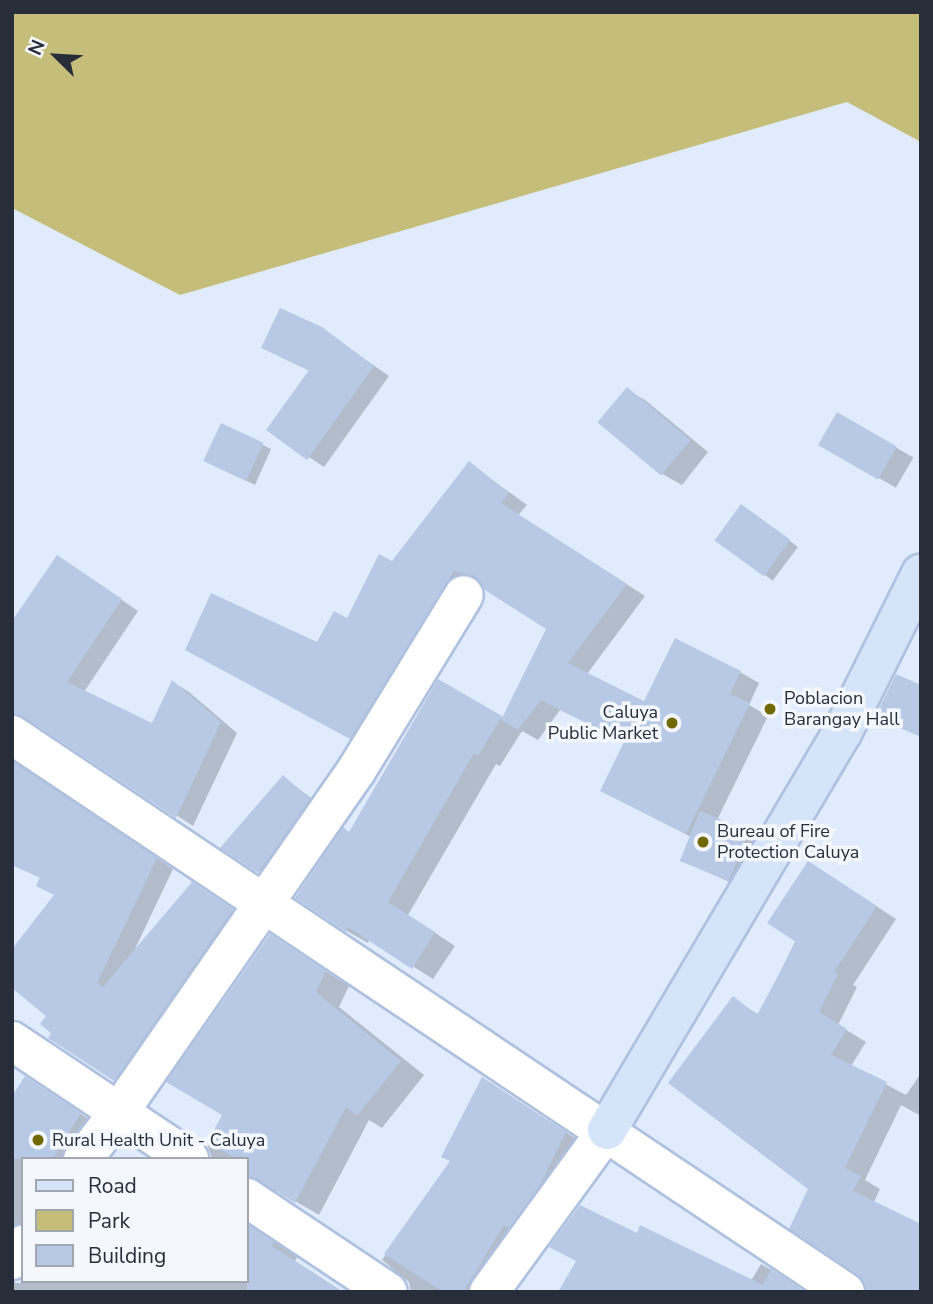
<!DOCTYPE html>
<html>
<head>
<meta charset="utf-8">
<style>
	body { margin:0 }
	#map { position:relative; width:933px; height:1304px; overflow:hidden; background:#e0ebfd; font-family:"Nunito Sans",sans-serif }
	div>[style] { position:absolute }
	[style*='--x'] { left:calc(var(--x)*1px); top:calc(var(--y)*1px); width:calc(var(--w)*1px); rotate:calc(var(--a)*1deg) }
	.green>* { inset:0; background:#c5be7a }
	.shadow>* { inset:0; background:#0003; transform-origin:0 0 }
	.building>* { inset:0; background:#b7c9e5; transform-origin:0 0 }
	.roads { filter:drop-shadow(2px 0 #afc1de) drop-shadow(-2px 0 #afc1de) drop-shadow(0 2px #afc1de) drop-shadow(0 -2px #afc1de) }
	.minor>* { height:38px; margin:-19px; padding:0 19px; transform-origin:19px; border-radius:19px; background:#fff }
	.tertiary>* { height:38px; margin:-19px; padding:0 19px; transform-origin:19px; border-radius:19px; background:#fff }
	.secondary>* { height:38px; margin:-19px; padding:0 19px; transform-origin:19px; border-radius:19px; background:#d6e4f9 }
	.dots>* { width:19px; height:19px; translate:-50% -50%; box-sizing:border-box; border:4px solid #f4f8fe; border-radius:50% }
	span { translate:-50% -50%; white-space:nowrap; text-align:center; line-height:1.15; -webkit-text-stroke:7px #f4f8fe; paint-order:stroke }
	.poi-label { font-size:18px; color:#272e39 }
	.left { translate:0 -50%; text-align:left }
	.right { translate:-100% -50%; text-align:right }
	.frame { position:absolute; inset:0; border:14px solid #272e39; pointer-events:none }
	.legend { position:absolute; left:21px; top:1157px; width:228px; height:126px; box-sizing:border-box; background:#f4f8fe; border:2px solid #a2a7af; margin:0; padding:9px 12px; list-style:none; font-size:21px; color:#272e39 }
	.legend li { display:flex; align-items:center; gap:14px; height:35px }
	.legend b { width:35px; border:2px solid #a2a7af }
	.north { position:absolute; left:21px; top:21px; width:70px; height:70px; -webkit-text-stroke:5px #f4f8fe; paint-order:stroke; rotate:294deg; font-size:19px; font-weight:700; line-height:28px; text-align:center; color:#272e39 }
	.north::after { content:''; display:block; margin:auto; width:24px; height:32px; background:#272e39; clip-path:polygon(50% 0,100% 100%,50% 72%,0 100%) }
</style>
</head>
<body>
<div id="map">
	<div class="green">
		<div style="clip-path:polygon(12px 12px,921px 12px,921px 142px,847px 102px,180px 295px,12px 208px)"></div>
	</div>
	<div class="shadow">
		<div style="clip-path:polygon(321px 329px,389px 376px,324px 467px,268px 430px,310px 371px,278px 356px)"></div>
		<div style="clip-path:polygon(627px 390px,645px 400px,708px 452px,682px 485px,664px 475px,600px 423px)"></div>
		<div style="left:838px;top:414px;width:87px;height:35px;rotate:30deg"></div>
		<div style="clip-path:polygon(222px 425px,271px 449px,255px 485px,215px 465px)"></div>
		<div style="clip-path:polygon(470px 464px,527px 505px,518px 515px,645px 596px,587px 674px,645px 703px,740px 672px,759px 683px,749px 705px,768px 716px,717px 820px,766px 843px,747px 890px,681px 860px,691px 837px,602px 791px,626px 742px,560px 710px,538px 740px,522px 731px,500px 766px,496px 764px,408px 915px,455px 946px,433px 979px,370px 939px,368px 943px,347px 931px,297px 897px,350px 833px,439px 681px,504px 719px,548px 628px,482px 583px,474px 580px,370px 748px,206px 661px,318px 644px,348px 620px)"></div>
		<div style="left:750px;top:511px;width:60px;height:42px;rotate:37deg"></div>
		<div style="clip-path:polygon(74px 567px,138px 611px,84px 692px,153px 726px,173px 682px,189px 692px,237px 733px,193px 826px,33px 722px,21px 724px,12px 732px,12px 625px)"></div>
		<div style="clip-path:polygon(12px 759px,173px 869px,135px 949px,209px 894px,249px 920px,132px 1090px,54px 1032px,48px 1016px,56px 895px,41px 878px,12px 865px)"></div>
		<div style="clip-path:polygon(283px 777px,327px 810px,277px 882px,223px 848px)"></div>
		<div style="clip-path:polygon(828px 875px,896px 919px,853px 985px,857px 987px,838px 1025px,866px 1042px,851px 1066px,906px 1095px,921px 1073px,921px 1116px,901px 1105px,865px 1180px,880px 1189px,846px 1262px,810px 1189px,734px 999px,759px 1015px)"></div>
		<div style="clip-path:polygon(270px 936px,349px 986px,339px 1007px,424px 1075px,382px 1128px,369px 1120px,319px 1215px,278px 1191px,262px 1191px,251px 1222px,258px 1231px,297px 1257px,295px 1261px,343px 1292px,12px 1292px,12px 1091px,16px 1093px,25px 1078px,103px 1128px,85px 1159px,23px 1159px,23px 1256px,14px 1271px,15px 1283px,247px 1281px,247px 1159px,212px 1159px,208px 1146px,224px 1114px)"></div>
		<div style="clip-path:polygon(483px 1079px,589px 1147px,495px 1292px,411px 1292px,409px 1282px,382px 1260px,452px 1161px)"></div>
		<div style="clip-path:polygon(761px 1264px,779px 1274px,805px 1292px,744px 1292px)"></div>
	</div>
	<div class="building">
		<div style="clip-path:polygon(280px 308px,322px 327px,374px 366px,307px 460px,266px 430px,309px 370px,261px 348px)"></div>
		<div style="left:627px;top:387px;width:83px;height:46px;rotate:40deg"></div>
		<div style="left:837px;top:412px;width:69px;height:38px;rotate:30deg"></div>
		<div style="left:221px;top:423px;width:47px;height:42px;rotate:25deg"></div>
		<div style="clip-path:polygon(469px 461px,509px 493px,501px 503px,627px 584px,568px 663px,644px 701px,675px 638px,741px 671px,730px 694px,750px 703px,686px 834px,600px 791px,624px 742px,541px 700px,518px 730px,501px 720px,546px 629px,485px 590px,475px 576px,454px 571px,350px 739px,185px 650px,211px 593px,317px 642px,334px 611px,347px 618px,379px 554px,392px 561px)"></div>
		<div style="left:741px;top:504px;width:61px;height:45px;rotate:36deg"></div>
		<div style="clip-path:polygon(57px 555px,122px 599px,67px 682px,152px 723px,172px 680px,221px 722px,176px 818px,24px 717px,12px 713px,12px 621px)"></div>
		<div style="clip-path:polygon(896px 674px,921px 685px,921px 737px,875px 717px)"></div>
		<div style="clip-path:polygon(438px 679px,502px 716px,478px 756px,474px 753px,388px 902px,435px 932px,412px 969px,348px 927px,346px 932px,295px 898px,343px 827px,349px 832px)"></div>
		<div style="clip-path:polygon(12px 761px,157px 858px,97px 983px,103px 987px,192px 882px,233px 909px,114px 1081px,48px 1038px,51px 1033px,40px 1024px,46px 1016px,12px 988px,12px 949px,54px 895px,36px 886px,40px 877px,12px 865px)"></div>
		<div style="clip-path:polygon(283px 775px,310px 799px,258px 873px,220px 848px)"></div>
		<div style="left:700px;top:811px;width:53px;height:54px;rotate:22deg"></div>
		<div style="clip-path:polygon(808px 861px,877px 906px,834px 972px,838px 974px,819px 1012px,847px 1029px,831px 1055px,887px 1082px,845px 1168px,861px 1176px,853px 1191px,921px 1224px,921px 1292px,867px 1292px,864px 1282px,857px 1274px,789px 1229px,808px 1189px,668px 1083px,733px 996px,757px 1015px,796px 942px,767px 923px)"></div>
		<div style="clip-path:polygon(270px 934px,326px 971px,316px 992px,401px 1061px,357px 1116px,346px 1107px,295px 1203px,259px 1180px,247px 1176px,247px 1159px,238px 1159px,207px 1143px,222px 1115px,166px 1082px)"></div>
		<div style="clip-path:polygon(25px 1076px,81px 1113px,53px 1159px,12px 1159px,12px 1096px)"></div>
		<div style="clip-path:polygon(482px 1077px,566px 1132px,540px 1185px,509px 1228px,504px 1225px,463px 1292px,443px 1292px,384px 1254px,450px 1161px,441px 1157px)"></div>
		<div style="clip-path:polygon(580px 1205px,637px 1233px,640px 1225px,763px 1285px,771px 1269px,805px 1292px,558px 1292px,576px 1261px,549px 1247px)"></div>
		<div style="clip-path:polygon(247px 1224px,274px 1242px,272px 1246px,343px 1292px,247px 1292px)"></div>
	</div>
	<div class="roads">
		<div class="minor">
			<div style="--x:12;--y:1041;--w:213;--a:33.7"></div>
			<div style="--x:83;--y:1159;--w:59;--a:-52.5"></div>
			<div style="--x:119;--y:1112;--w:415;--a:-55.2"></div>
			<div style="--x:356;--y:771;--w:206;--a:-58.5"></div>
			<div style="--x:247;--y:1198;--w:169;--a:33.7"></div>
			<div style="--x:12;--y:1260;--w:19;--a:-54"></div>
			<div style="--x:489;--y:1292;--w:200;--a:-53.9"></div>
		</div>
		<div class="tertiary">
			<div style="--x:12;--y:735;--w:1002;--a:33.77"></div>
		</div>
		<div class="secondary">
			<div style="--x:607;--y:1130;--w:461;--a:-59.4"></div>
			<div style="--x:842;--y:733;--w:178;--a:-63.6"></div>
		</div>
	</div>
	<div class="dots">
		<div style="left:770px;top:709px;background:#716800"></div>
		<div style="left:672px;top:723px;background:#716800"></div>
		<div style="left:703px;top:842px;background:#716800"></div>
		<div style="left:38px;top:1140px;background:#716800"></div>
	</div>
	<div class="poi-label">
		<span class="left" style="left:784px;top:709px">Poblacion<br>Barangay Hall</span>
		<span class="right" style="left:658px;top:723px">Caluya<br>Public Market</span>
		<span class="left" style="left:717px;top:842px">Bureau of Fire<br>Protection Caluya</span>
		<span class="left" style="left:52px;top:1140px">Rural Health Unit - Caluya</span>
	</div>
	<div class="frame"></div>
	<ul class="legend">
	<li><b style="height:9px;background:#d6e4f9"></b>Road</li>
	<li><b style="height:19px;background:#c5be7a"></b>Park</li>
	<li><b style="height:19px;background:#b7c9e5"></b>Building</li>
	</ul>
	<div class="north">N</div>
</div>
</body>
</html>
